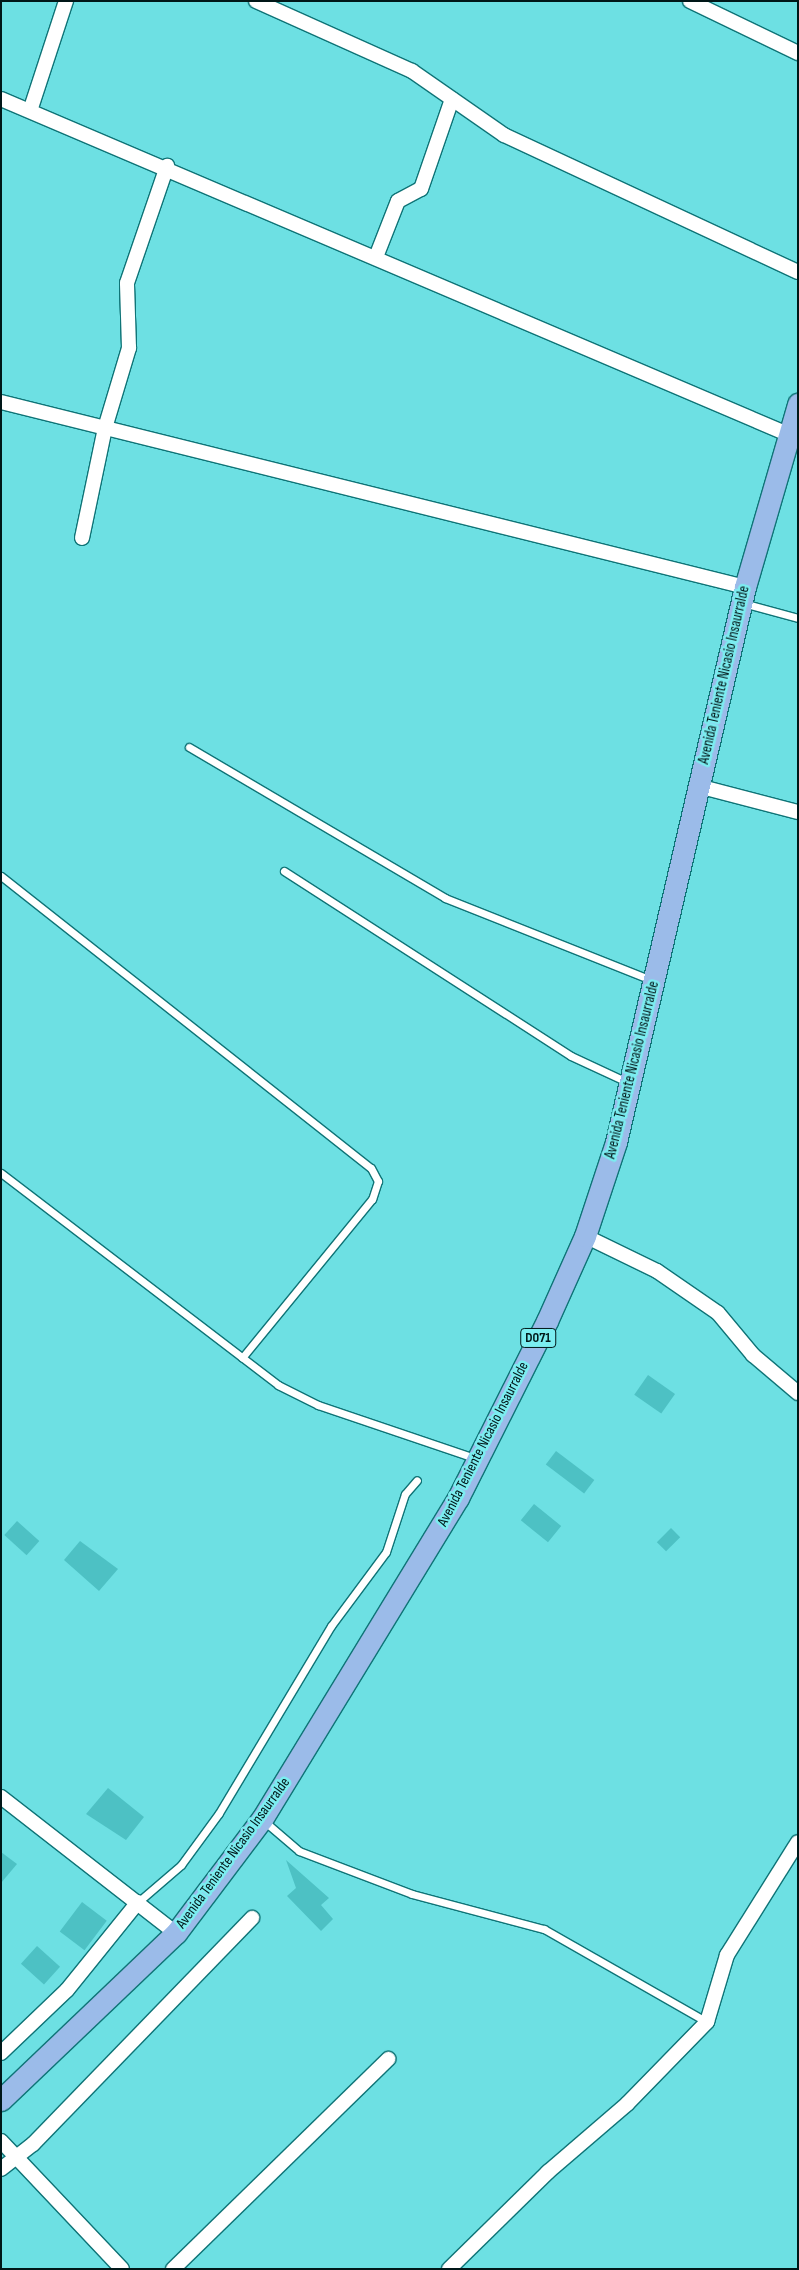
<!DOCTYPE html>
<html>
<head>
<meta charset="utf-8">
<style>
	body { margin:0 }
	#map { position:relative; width:799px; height:2270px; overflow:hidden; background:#6de0e3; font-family:"Sofia Sans Condensed",sans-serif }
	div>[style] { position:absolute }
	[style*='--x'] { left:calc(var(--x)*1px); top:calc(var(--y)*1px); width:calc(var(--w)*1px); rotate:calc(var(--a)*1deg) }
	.building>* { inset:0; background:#4dc1c4; transform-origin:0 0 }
	.roads { filter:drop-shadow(1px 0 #0f7477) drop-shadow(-1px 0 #0f7477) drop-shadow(0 1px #0f7477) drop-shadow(0 -1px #0f7477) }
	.lane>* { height:7px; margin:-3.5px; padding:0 3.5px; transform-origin:3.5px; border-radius:3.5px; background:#fff }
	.street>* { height:14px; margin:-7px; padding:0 7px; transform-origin:7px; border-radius:7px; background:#fff }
	.primary>* { height:21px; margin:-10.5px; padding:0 10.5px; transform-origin:10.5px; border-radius:10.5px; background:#9bbbe9 }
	span { translate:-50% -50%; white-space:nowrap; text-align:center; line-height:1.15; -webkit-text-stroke:5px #7bedf0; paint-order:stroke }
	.shield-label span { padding:1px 4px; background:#7bedf0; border:1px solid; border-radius:4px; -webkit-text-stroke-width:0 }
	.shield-label { font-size:14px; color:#001718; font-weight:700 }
	.street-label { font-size:15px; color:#001718 }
	.frame { position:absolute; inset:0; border:2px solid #001718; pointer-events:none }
</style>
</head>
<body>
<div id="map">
	<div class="building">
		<div style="left:648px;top:1375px;width:33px;height:24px;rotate:35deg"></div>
		<div style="left:556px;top:1451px;width:48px;height:17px;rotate:37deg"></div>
		<div style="left:534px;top:1504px;width:35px;height:21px;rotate:39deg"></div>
		<div style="left:17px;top:1521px;width:30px;height:19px;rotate:42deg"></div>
		<div style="left:671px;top:1528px;width:13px;height:20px;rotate:45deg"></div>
		<div style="clip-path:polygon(80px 1541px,118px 1569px,99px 1591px,64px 1560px)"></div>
		<div style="clip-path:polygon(108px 1788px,144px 1817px,126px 1840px,86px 1814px)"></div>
		<div style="clip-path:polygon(1px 1852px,17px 1864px,1px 1883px)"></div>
		<div style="clip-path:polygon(286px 1860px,329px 1898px,321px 1905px,333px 1919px,321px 1931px,287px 1896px,296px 1888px)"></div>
		<div style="left:82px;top:1902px;width:31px;height:37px;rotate:37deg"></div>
		<div style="left:37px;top:1946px;width:31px;height:24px;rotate:42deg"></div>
	</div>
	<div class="roads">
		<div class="lane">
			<div style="--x:743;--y:603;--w:57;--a:15.3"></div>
			<div style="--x:189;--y:747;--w:297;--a:30.5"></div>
			<div style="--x:445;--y:898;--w:222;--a:21.7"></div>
			<div style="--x:284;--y:871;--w:341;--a:32.8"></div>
			<div style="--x:571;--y:1056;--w:62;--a:24.9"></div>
			<div style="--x:1;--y:876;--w:471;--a:38.3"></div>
			<div style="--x:371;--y:1168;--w:15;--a:62"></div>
			<div style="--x:378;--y:1181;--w:19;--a:108"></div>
			<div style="--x:372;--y:1199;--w:205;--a:129.3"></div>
			<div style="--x:1;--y:1173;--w:349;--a:37.4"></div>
			<div style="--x:278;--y:1385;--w:45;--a:26.6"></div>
			<div style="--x:318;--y:1405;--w:166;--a:18.7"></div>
			<div style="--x:264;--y:1821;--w:46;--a:40.6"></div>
			<div style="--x:299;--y:1851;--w:121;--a:20.8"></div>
			<div style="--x:412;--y:1894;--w:137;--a:14.9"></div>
			<div style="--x:544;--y:1929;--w:188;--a:29.7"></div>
			<div style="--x:138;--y:1902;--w:57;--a:-40.7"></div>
			<div style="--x:181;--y:1865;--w:64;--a:-53.8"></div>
			<div style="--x:219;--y:1813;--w:218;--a:-59.1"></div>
			<div style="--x:331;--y:1626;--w:92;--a:-53.4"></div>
			<div style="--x:386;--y:1552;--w:61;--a:-71.9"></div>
			<div style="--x:405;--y:1494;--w:18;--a:-49"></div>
		</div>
		<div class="street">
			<div style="--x:256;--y:1;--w:171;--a:24.2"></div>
			<div style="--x:412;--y:71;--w:112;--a:34.8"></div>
			<div style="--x:504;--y:135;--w:324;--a:25"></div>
			<div style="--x:690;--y:1;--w:120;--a:25.7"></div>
			<div style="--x:1;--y:99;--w:858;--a:23.07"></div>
			<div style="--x:31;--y:108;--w:113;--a:-71.9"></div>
			<div style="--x:376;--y:257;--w:60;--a:-68.6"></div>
			<div style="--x:398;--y:201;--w:26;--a:-28"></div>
			<div style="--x:421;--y:189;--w:95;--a:-71"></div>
			<div style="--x:1;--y:402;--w:767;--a:13.96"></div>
			<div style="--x:82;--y:538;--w:112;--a:-78.2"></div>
			<div style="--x:105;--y:428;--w:84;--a:-73.3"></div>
			<div style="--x:129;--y:348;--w:65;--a:-91.8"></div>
			<div style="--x:127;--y:283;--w:124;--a:-71.1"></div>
			<div style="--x:698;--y:786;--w:103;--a:14.6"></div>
			<div style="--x:585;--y:1236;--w:80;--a:25.9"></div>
			<div style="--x:657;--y:1271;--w:74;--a:34.5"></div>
			<div style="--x:718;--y:1313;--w:55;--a:50.2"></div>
			<div style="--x:753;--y:1355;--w:59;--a:40.2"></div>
			<div style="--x:1;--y:1797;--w:222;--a:37.9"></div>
			<div style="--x:1;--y:2053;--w:91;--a:-43.7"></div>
			<div style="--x:67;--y:1990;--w:113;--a:-51.1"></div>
			<div style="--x:1;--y:2141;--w:176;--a:46.6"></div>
			<div style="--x:1;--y:2169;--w:41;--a:-38"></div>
			<div style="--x:33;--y:2144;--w:315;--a:-45.9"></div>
			<div style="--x:173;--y:2269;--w:301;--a:-44.3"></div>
			<div style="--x:449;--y:2269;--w:139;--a:-44.4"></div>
			<div style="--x:548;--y:2172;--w:104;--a:-40.7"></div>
			<div style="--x:627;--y:2104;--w:115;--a:-45.7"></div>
			<div style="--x:707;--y:2022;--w:70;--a:-73.4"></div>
			<div style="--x:727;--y:1955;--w:133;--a:-57.9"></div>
		</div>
		<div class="primary">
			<div style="--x:1;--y:2100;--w:242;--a:-43.7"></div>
			<div style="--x:176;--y:1933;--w:143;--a:-53"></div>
			<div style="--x:262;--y:1819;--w:376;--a:-58.6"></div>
			<div style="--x:458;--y:1498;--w:198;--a:-63.3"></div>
			<div style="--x:547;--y:1321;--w:93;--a:-65.9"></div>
			<div style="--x:585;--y:1236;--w:99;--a:-71.7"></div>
			<div style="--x:616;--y:1142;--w:570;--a:-76.91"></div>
			<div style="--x:745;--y:587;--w:191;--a:-73.8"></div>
		</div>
	</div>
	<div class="shield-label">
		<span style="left:538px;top:1338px">D071</span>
	</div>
	<div class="street-label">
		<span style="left:724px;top:675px;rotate:-77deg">Avenida Teniente Nicasio Insaurralde</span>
		<span style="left:632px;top:1070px;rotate:-76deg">Avenida Teniente Nicasio Insaurralde</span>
		<span style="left:483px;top:1444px;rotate:-63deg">Avenida Teniente Nicasio Insaurralde</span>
		<span style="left:233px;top:1853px;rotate:-54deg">Avenida Teniente Nicasio Insaurralde</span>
	</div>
	<div class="frame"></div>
</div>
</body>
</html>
